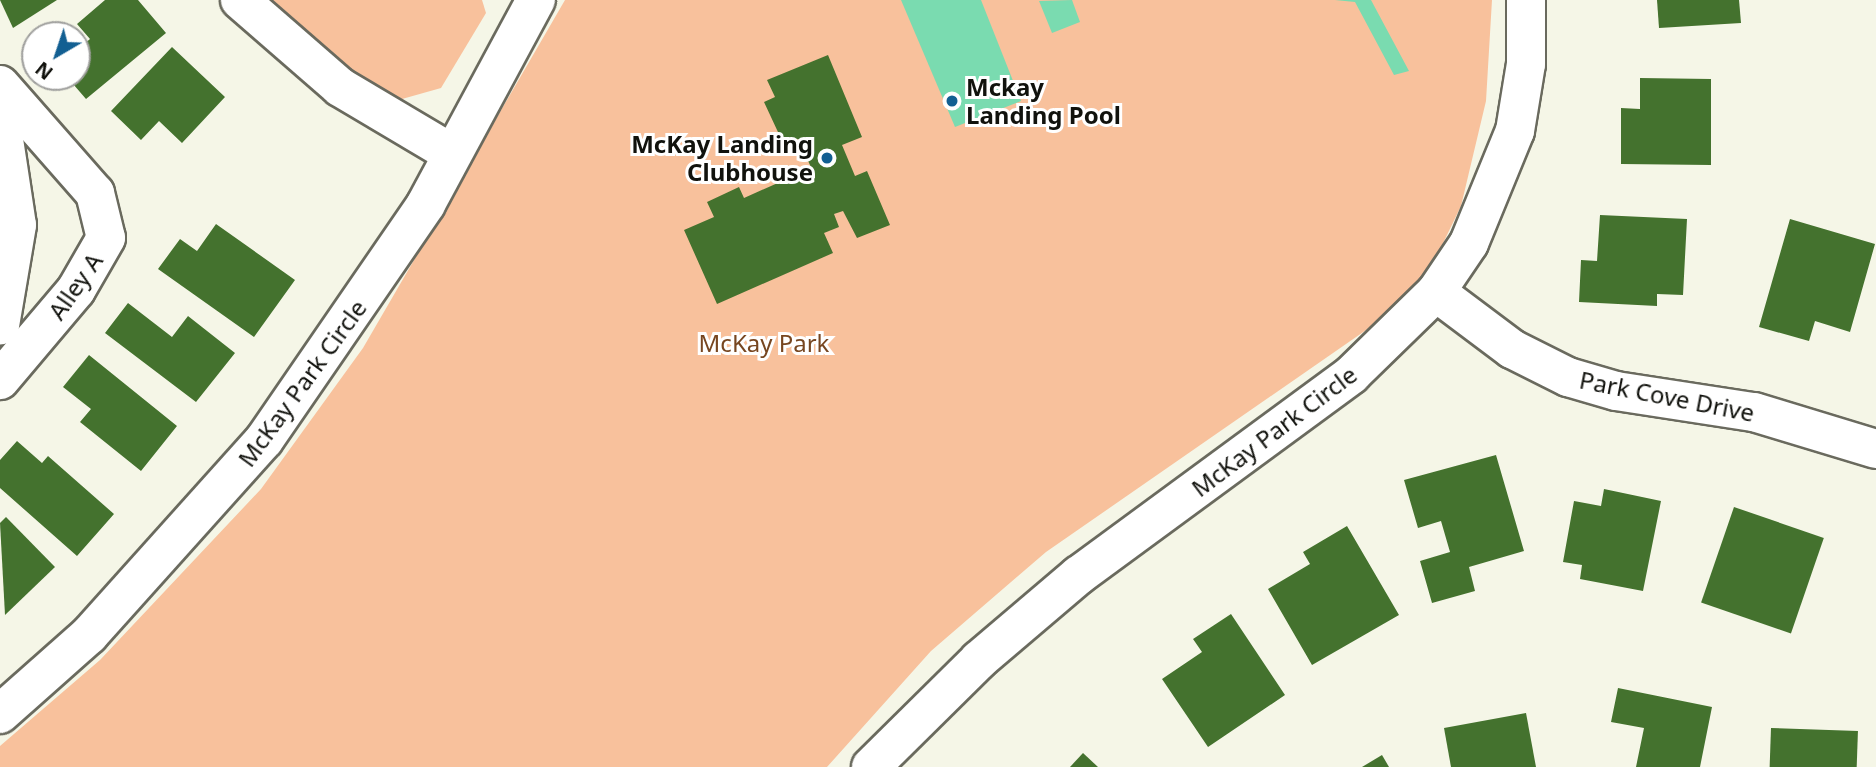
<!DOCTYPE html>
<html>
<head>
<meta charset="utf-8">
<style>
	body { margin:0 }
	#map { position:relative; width:1876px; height:767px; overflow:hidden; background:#f5f6e7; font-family:"Noto Sans",sans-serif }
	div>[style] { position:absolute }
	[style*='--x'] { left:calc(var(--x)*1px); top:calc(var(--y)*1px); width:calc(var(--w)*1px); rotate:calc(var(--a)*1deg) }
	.green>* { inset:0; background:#f8c19c }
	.water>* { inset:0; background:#7adbb0 }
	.building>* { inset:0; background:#44722e; transform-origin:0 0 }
	.roads { filter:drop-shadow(2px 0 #6a6a5e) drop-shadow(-2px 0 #6a6a5e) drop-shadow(0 2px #6a6a5e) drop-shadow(0 -2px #6a6a5e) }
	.street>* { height:38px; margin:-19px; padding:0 19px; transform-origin:19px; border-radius:19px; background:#fff }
	.dots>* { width:19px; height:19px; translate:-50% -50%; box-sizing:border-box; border:4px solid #fff; border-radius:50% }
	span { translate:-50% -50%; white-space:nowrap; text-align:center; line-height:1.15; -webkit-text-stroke:6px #fff; paint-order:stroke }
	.poi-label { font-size:24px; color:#11120d; font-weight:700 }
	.left { translate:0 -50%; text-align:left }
	.right { translate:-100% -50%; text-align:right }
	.street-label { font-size:24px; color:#11120d }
	.park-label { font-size:24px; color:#774620 }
	.north { position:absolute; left:21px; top:21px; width:70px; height:70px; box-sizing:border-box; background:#fff; border:2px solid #a0a09e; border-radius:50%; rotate:219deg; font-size:19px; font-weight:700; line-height:28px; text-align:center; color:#11120d }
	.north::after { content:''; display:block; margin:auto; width:24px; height:32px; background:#125f92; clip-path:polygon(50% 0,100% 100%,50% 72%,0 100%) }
</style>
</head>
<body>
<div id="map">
	<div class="green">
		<div style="clip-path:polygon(270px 0,482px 0,486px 13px,441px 88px,402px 99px,333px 63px)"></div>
		<div style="clip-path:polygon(565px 0,1492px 0,1486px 101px,1461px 206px,1433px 264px,1395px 310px,1046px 552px,931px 651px,827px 767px,0 767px,0 746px,100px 660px,261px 489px,363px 348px)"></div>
	</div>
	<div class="water">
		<div style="clip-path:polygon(901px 0,981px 0,1021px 101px,955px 127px)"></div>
		<div style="clip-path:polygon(1072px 0,1080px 22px,1052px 33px,1039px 1px)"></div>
		<div style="clip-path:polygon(1335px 0,1371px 0,1409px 71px,1394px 75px,1355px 2px)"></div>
	</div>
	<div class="building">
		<div style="clip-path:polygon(0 0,57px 0,13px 28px)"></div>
		<div style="clip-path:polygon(105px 0,138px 0,166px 33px,86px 99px,67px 77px,77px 77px,77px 50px,90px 39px,77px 24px)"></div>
		<div style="clip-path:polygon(1657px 0,1739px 0,1741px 23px,1659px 28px)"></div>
		<div style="clip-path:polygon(172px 47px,225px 97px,182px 143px,159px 121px,141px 140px,111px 111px)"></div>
		<div style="clip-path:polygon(828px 55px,862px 137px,842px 145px,855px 176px,867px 171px,890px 225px,857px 238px,843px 211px,834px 214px,839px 227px,824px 233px,833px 253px,717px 304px,684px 230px,714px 217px,707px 202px,739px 187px,744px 198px,798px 174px,801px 181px,815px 176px,798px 139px,784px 145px,764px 102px,775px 97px,767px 80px)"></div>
		<div style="clip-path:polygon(1640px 78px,1711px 79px,1711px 165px,1621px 164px,1621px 108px,1640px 109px)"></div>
		<div style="clip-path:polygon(1600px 215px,1687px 219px,1683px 295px,1657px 294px,1657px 306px,1579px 302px,1581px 260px,1597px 261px)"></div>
		<div style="clip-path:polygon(1790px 219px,1875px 244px,1850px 332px,1815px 321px,1809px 341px,1759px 327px)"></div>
		<div style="clip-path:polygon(216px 224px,295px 280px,254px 337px,158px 269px,180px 239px,197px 251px)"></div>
		<div style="clip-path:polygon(128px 303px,172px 337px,188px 316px,235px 353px,196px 402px,105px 333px)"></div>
		<div style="clip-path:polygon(89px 355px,177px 426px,141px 471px,80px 422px,91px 409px,63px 387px)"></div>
		<div style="clip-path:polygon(17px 441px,42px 463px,48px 456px,114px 514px,77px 556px,0 488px,0 460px)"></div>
		<div style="clip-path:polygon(1496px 455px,1524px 551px,1469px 567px,1475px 591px,1432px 603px,1420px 561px,1450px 552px,1441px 521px,1418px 528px,1404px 480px)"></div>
		<div style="clip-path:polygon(1604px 489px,1661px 501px,1643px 591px,1580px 579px,1582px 565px,1563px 562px,1574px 501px,1601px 506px)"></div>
		<div style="left:1734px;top:507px;width:95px;height:101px;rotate:19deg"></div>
		<div style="clip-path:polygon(6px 517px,55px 567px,5px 615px,0 523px)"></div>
		<div style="clip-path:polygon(1347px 526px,1399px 615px,1312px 665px,1268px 589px,1310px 564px,1303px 552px)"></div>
		<div style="clip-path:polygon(1231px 614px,1285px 695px,1208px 747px,1162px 679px,1202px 652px,1193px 639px)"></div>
		<div style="clip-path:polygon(1618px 688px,1712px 707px,1700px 767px,1636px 767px,1644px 728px,1611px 722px)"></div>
		<div style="clip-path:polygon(1526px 713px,1536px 767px,1451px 767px,1444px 728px)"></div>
		<div style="left:1771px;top:728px;width:87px;height:39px;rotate:2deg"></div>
		<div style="clip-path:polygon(1083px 753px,1098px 767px,1070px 767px)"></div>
		<div style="clip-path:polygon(1382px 755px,1389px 767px,1362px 767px)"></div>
	</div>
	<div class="roads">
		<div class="street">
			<div style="--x:240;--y:0;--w:133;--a:41"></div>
			<div style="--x:340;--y:87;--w:129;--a:30.7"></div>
			<div style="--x:0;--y:85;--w:144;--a:48.7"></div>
			<div style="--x:95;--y:193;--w:46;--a:76.3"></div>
			<div style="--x:106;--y:238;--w:60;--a:120"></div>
			<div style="--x:76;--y:290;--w:118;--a:130.2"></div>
			<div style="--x:0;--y:113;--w:113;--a:81.4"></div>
			<div style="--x:17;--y:225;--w:102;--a:99.6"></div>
			<div style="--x:1436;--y:292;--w:95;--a:36.9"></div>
			<div style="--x:1512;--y:349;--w:63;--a:26.6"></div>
			<div style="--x:1568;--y:377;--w:50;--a:16.3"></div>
			<div style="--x:1616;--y:391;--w:140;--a:8.7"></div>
			<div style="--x:1754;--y:412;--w:127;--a:16.9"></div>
			<div style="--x:0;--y:714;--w:119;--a:-41.6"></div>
			<div style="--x:89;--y:635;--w:262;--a:-48.1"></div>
			<div style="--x:264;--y:440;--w:286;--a:-55.5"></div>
			<div style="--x:426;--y:204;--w:232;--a:-61.7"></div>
			<div style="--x:871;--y:767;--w:152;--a:-44.7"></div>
			<div style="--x:979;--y:660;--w:131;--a:-40.4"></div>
			<div style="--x:1079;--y:575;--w:338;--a:-36.3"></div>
			<div style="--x:1351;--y:375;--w:119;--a:-44.3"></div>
			<div style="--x:1436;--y:292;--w:59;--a:-56"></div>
			<div style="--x:1469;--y:243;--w:121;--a:-67.7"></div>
			<div style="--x:1515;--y:131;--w:68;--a:-80.7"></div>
			<div style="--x:1526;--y:64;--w:64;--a:-90"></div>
		</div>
	</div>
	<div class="dots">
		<div style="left:952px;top:101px;background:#125f92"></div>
		<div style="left:827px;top:158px;background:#125f92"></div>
	</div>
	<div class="poi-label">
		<span class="left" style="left:966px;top:101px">Mckay<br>Landing Pool</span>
		<span class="right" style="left:813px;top:158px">McKay Landing<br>Clubhouse</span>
	</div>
	<div class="street-label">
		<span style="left:75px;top:286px;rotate:-55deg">Alley A</span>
		<span style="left:302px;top:383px;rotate:-54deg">McKay Park Circle</span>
		<span style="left:1667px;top:396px;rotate:11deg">Park Cove Drive</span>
		<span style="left:1274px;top:431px;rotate:-37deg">McKay Park Circle</span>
	</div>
	<div class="park-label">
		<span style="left:764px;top:343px">McKay Park</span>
	</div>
	<div class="north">N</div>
</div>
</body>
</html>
